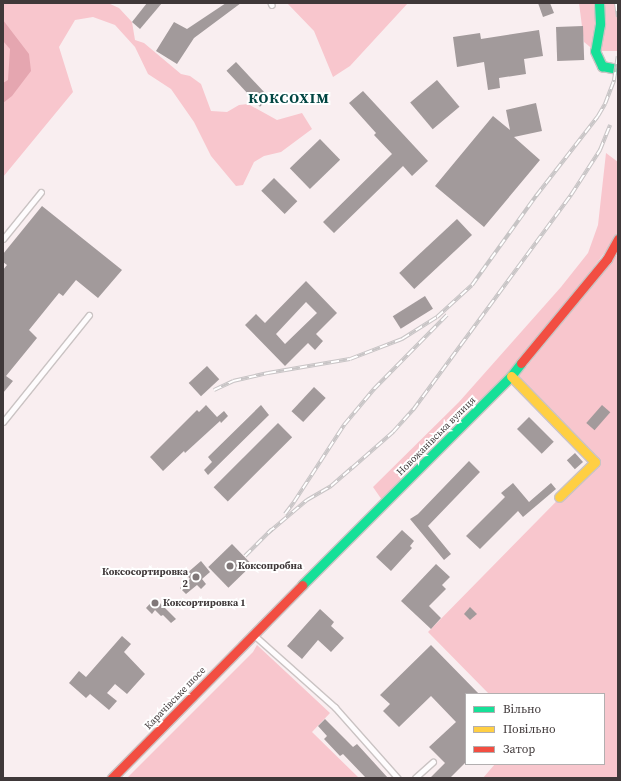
<!DOCTYPE html>
<html>
<head>
<meta charset="utf-8">
<style>
	body { margin:0 }
	#map { position:relative; width:621px; height:781px; overflow:hidden; background:#f9eef0; font-family:"Source Serif 4",serif }
	div>[style] { position:absolute }
	[style*='--x'] { left:calc(var(--x)*1px); top:calc(var(--y)*1px); width:calc(var(--w)*1px); rotate:calc(var(--a)*1deg) }
	.green>* { inset:0; background:#f8c6cd }
	.water>* { inset:0; background:#e5a6b0 }
	.building>* { inset:0; background:#a29a9b; transform-origin:0 0 }
	.roads { filter:drop-shadow(1px 0 #cac3c3) drop-shadow(-1px 0 #cac3c3) drop-shadow(0 1px #cac3c3) drop-shadow(0 -1px #cac3c3) }
	.lane>* { height:4.5px; margin:-2.25px; padding:0 2.25px; transform-origin:2.25px; border-radius:2.25px; background:#fefcfd }
	.fast>* { height:9px; margin:-4.5px; padding:0 4.5px; transform-origin:4.5px; border-radius:4.5px; background:#16e098 }
	.slow>* { height:9px; margin:-4.5px; padding:0 4.5px; transform-origin:4.5px; border-radius:4.5px; background:#ffcf43 }
	.jam>* { height:9px; margin:-4.5px; padding:0 4.5px; transform-origin:4.5px; border-radius:4.5px; background:#f24e42 }
	.rail>* { height:4px; margin-top:-2px; transform-origin:0; background:repeating-linear-gradient(90deg,#fff 0 8px,#c7c4c5 0 16px); box-sizing:border-box; border-block:1px solid #c7c4c5 }
	.dots>* { width:11px; height:11px; translate:-50% -50%; box-sizing:border-box; border:2px solid #fff; border-radius:50% }
	span { translate:-50% -50%; white-space:nowrap; text-align:center; line-height:1.15; -webkit-text-stroke:4px #fff; paint-order:stroke }
	.street-label { font-size:10px; color:#3f3839 }
	.poi-label { font-size:10px; color:#3f3839; font-weight:700 }
	.left { translate:0 -50%; text-align:left }
	.right { translate:-100% -50%; text-align:right }
	.district-label { font-size:14px; color:#014542; font-weight:700; letter-spacing:1px }
	.frame { position:absolute; inset:0; border:4px solid #3f3839; pointer-events:none }
	.legend { position:absolute; left:465px; top:693px; width:140px; height:72px; box-sizing:border-box; background:#fff; border:1px solid #b2afb0; margin:0; padding:5px 7px; list-style:none; font-size:12px; color:#3f3839 }
	.legend li { display:flex; align-items:center; gap:8px; height:20px }
	.legend b { width:20px; border:1px solid #b2afb0 }
</style>
</head>
<body>
<div id="map">
	<div class="green">
		<div style="clip-path:polygon(3px 3px,108px 3px,119px 8px,132px 22px,135px 40px,144px 43px,181px 74px,190px 76px,201px 84px,211px 111px,227px 112px,239px 105px,248px 104px,277px 120px,302px 113px,312px 129px,281px 152px,264px 156px,254px 162px,243px 185px,236px 186px,211px 156px,194px 122px,171px 89px,148px 74px,135px 47px,115px 25px,93px 17px,75px 20px,59px 47px,73px 92px,3px 177px)"></div>
		<div style="clip-path:polygon(287px 3px,408px 3px,350px 66px,333px 77px,314px 31px)"></div>
		<div style="clip-path:polygon(579px 3px,618px 3px,618px 51px,595px 51px,584px 42px)"></div>
		<div style="clip-path:polygon(606px 153px,618px 162px,618px 235px,511px 376px,382px 500px,373px 487px,459px 402px,561px 287px,588px 253px,598px 225px)"></div>
		<div style="clip-path:polygon(618px 254px,618px 778px,483px 778px,495px 764px,604px 764px,604px 694px,489px 694px,428px 632px,595px 462px,519px 376px)"></div>
		<div style="clip-path:polygon(257px 645px,330px 713px,312px 732px,359px 778px,127px 778px,253px 652px)"></div>
	</div>
	<div class="water">
		<div style="clip-path:polygon(3px 20px,29px 54px,31px 71px,12px 96px,3px 103px,3px 83px,8px 80px,10px 49px,3px 41px)"></div>
	</div>
	<div class="building">
		<div style="clip-path:polygon(147px 3px,162px 3px,140px 29px,132px 22px)"></div>
		<div style="clip-path:polygon(226px 3px,241px 3px,194px 38px,177px 64px,156px 51px,174px 22px,187px 29px)"></div>
		<div style="clip-path:polygon(538px 3px,550px 3px,554px 13px,543px 17px)"></div>
		<div style="left:583px;top:26px;width:34px;height:27px;rotate:88deg"></div>
		<div style="clip-path:polygon(539px 30px,543px 56px,524px 59px,526px 74px,499px 78px,500px 88px,488px 90px,484px 62px,457px 67px,453px 37px,480px 33px,481px 39px)"></div>
		<div style="left:236px;top:62px;width:49px;height:13px;rotate:47deg"></div>
		<div style="left:437px;top:80px;width:35px;height:35px;rotate:50deg"></div>
		<div style="clip-path:polygon(363px 91px,428px 161px,412px 176px,403px 166px,334px 233px,323px 222px,392px 154px,374px 135px,376px 133px,349px 103px)"></div>
		<div style="clip-path:polygon(536px 103px,542px 131px,514px 137px,540px 160px,484px 227px,435px 186px,493px 116px,510px 130px,506px 110px)"></div>
		<div style="left:320px;top:139px;width:29px;height:42px;rotate:46deg"></div>
		<div style="left:274px;top:178px;width:33px;height:18px;rotate:45deg"></div>
		<div style="clip-path:polygon(42px 206px,122px 270px,98px 298px,76px 280px,63px 296px,59px 293px,29px 330px,37px 338px,6px 376px,13px 381px,3px 393px,3px 270px,7px 265px,3px 262px,3px 254px)"></div>
		<div style="left:457px;top:219px;width:22px;height:79px;rotate:47deg"></div>
		<div style="clip-path:polygon(evenodd,306px 281px,337px 313px,316px 334px,323px 341px,315px 350px,308px 343px,285px 366px,245px 325px,256px 314px,265px 323px,306px 281px,306px 302px,317px 313px,285px 344px,276px 334px,306px 302px)"></div>
		<div style="left:425px;top:296px;width:15px;height:38px;rotate:58deg"></div>
		<div style="left:207px;top:366px;width:18px;height:25px;rotate:47deg"></div>
		<div style="left:314px;top:387px;width:16px;height:33px;rotate:43deg"></div>
		<div style="clip-path:polygon(206px 405px,217px 417px,224px 411px,228px 416px,221px 423px,220px 421px,185px 453px,184px 451px,163px 471px,150px 457px,197px 410px,199px 412px)"></div>
		<div style="clip-path:polygon(261px 405px,269px 415px,208px 475px,204px 470px,212px 462px,208px 457px)"></div>
		<div style="left:602px;top:405px;width:11px;height:24px;rotate:41deg"></div>
		<div style="left:529px;top:417px;width:35px;height:17px;rotate:45deg"></div>
		<div style="left:278px;top:423px;width:20px;height:91px;rotate:45deg"></div>
		<div style="left:575px;top:453px;width:12px;height:11px;rotate:48deg"></div>
		<div style="clip-path:polygon(469px 461px,480px 472px,428px 526px,451px 554px,444px 560px,410px 519px,418px 514px)"></div>
		<div style="clip-path:polygon(513px 483px,529px 502px,551px 483px,556px 489px,523px 517px,518px 511px,480px 549px,466px 536px,505px 497px,501px 493px)"></div>
		<div style="clip-path:polygon(402px 530px,414px 541px,410px 546px,412px 548px,391px 571px,376px 557px)"></div>
		<div style="left:232px;top:544px;width:29px;height:33px;rotate:46deg"></div>
		<div style="clip-path:polygon(201px 561px,210px 572px,202px 579px,206px 584px,201px 589px,197px 585px,186px 594px,180px 588px,190px 579px,186px 574px)"></div>
		<div style="clip-path:polygon(436px 564px,450px 577px,442px 585px,446px 589px,429px 606px,441px 618px,431px 629px,401px 601px)"></div>
		<div style="clip-path:polygon(155px 598px,176px 619px,171px 623px,163px 615px,161px 616px,155px 610px,152px 614px,146px 608px)"></div>
		<div style="clip-path:polygon(470px 607px,477px 614px,470px 620px,464px 614px)"></div>
		<div style="clip-path:polygon(320px 609px,334px 622px,331px 626px,344px 638px,331px 652px,318px 640px,302px 659px,287px 646px)"></div>
		<div style="clip-path:polygon(122px 636px,131px 644px,124px 652px,145px 674px,127px 694px,115px 684px,107px 693px,117px 701px,109px 710px,90px 694px,86px 698px,69px 683px,79px 671px,86px 677px)"></div>
		<div style="clip-path:polygon(431px 645px,479px 694px,466px 694px,466px 762px,450px 778px,430px 778px,445px 763px,429px 747px,456px 722px,431px 696px,399px 727px,383px 711px,390px 704px,380px 695px)"></div>
		<div style="clip-path:polygon(325px 719px,353px 747px,357px 744px,388px 778px,366px 778px,343px 754px,340px 756px,324px 739px,327px 736px,318px 726px)"></div>
	</div>
	<div class="roads">
		<div class="lane">
			<div style="--x:271;--y:3;--w:2;--a:63"></div>
			<div style="--x:3;--y:239;--w:60;--a:-51"></div>
			<div style="--x:3;--y:422;--w:137;--a:-51.2"></div>
			<div style="--x:253;--y:634;--w:110;--a:41.7"></div>
			<div style="--x:335;--y:707;--w:95;--a:48.4"></div>
			<div style="--x:415;--y:778;--w:24;--a:-42"></div>
		</div>
		<div class="fast">
			<div style="--x:599;--y:3;--w:21;--a:87"></div>
			<div style="--x:600;--y:24;--w:27;--a:100"></div>
			<div style="--x:595;--y:51;--w:17;--a:65"></div>
			<div style="--x:602;--y:66;--w:16;--a:11"></div>
			<div style="--x:302;--y:585;--w:296;--a:-45"></div>
			<div style="--x:511;--y:376;--w:16;--a:-52"></div>
		</div>
		<div class="slow">
			<div style="--x:511;--y:376;--w:120;--a:45.7"></div>
			<div style="--x:595;--y:462;--w:50;--a:135.8"></div>
		</div>
		<div class="jam">
			<div style="--x:521;--y:363;--w:135;--a:-50.4"></div>
			<div style="--x:607;--y:259;--w:23;--a:-61"></div>
			<div style="--x:112;--y:778;--w:271;--a:-45.4"></div>
		</div>
	</div>
	<div class="rail">
		<div style="--x:616;--y:3;--w:14;--a:82"></div>
		<div style="--x:214;--y:390;--w:21;--a:-25"></div>
		<div style="--x:233;--y:381;--w:36;--a:-13"></div>
		<div style="--x:268;--y:373;--w:83;--a:-9.7"></div>
		<div style="--x:350;--y:359;--w:56;--a:-21"></div>
		<div style="--x:402;--y:339;--w:41;--a:-32.2"></div>
		<div style="--x:437;--y:317;--w:47;--a:-42.4"></div>
		<div style="--x:472;--y:285;--w:110;--a:-54.3"></div>
		<div style="--x:536;--y:196;--w:101;--a:-52.2"></div>
		<div style="--x:598;--y:116;--w:14;--a:-60"></div>
		<div style="--x:605;--y:104;--w:26;--a:-69"></div>
		<div style="--x:614;--y:80;--w:24;--a:-81"></div>
		<div style="--x:285;--y:514;--w:15;--a:-53"></div>
		<div style="--x:294;--y:502;--w:92;--a:-57"></div>
		<div style="--x:344;--y:425;--w:47;--a:-50.2"></div>
		<div style="--x:374;--y:389;--w:104;--a:-45.4"></div>
		<div style="--x:268;--y:533;--w:51;--a:-40.2"></div>
		<div style="--x:307;--y:500;--w:28;--a:-30"></div>
		<div style="--x:331;--y:486;--w:28;--a:-41"></div>
		<div style="--x:352;--y:468;--w:55;--a:-41.3"></div>
		<div style="--x:393;--y:432;--w:30;--a:-48"></div>
		<div style="--x:413;--y:410;--w:267;--a:-53.7"></div>
		<div style="--x:571;--y:195;--w:54;--a:-57.2"></div>
		<div style="--x:600;--y:150;--w:27;--a:-68"></div>
		<div style="--x:245;--y:556;--w:38;--a:-45"></div>
	</div>
	<div class="dots">
		<div style="left:230px;top:566px;background:#807879"></div>
		<div style="left:196px;top:577px;background:#807879"></div>
		<div style="left:155px;top:603px;background:#807879"></div>
	</div>
	<div class="street-label">
		<span style="left:436px;top:436px;rotate:-45deg">Новожанівська вулиця</span>
		<span style="left:175px;top:698px;rotate:-46deg">Карачівське шосе</span>
	</div>
	<div class="poi-label">
		<span class="left" style="left:238px;top:566px">Коксопробна</span>
		<span class="right" style="left:188px;top:577px">Коксосортировка<br>2</span>
		<span class="left" style="left:163px;top:603px">Коксортировка 1</span>
	</div>
	<div class="district-label">
		<span style="left:289px;top:98px">КОКСОХІМ</span>
	</div>
	<div class="frame"></div>
	<ul class="legend">
	<li><b style="height:5px;background:#16e098"></b>Вільно</li>
	<li><b style="height:5px;background:#ffcf43"></b>Повільно</li>
	<li><b style="height:5px;background:#f24e42"></b>Затор</li>
	</ul>
</div>
</body>
</html>
